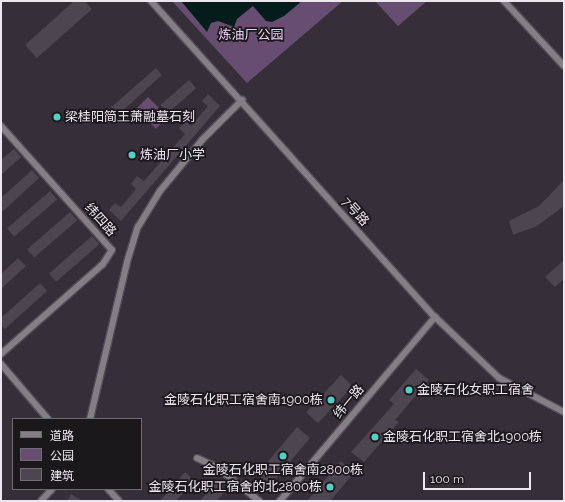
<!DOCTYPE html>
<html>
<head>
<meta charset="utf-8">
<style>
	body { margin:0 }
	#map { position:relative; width:565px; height:502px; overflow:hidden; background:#362e39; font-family:Raleway,"Noto Sans SC",sans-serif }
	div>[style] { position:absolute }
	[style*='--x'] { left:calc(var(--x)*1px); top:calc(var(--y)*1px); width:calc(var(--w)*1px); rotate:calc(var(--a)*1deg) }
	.green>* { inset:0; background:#684d72; transform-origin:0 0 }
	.water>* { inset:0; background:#041d1b }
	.building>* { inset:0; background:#4d4550; transform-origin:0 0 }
	.roads { filter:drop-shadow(1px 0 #534c56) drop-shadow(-1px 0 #534c56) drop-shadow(0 1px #534c56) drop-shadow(0 -1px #534c56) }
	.minor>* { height:6px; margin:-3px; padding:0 3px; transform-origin:3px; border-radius:3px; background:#837f85 }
	.dots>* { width:11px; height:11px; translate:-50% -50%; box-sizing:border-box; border:2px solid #1b181c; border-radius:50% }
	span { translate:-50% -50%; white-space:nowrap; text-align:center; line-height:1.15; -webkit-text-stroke:3.5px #1b181c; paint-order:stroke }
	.park-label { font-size:13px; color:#eccef7 }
	.poi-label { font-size:13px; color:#ede8ef }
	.left { translate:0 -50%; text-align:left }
	.right { translate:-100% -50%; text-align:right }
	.street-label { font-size:13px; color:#ede8ef }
	.frame { position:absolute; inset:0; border:2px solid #ede8ef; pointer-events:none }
	.legend { position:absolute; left:12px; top:418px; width:130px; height:72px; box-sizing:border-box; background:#1b181c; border:1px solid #6f6b70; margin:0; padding:5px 7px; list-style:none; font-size:12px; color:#ede8ef }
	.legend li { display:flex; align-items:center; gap:8px; height:20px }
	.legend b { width:20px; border:1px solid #6f6b70 }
	.scale { position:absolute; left:423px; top:472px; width:108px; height:18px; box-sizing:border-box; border:2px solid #ede8ef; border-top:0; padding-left:5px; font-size:12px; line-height:14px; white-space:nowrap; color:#ede8ef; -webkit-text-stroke:3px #1b181c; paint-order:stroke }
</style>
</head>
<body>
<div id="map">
	<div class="green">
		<div style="clip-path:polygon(172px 1px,343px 1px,247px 83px)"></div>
		<div style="clip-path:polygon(375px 1px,427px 1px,398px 26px)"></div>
		<div style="left:148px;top:97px;width:28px;height:17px;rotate:45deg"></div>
	</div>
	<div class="water">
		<div style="clip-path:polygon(181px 1px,302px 1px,284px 16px,272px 22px,266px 21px,253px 6px,237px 19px,234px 27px,218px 21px,211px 23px,207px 32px)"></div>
	</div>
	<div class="building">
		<div style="clip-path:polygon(74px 1px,84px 1px,92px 9px,37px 58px,25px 45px)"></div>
		<div style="clip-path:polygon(156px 68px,162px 75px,120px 113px,121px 114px,117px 118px,109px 109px)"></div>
		<div style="left:189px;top:80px;width:11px;height:38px;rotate:49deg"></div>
		<div style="clip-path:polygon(208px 94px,220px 106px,121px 221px,109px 210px,115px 203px,121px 207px,136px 189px,131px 184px,137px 176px,144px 181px,185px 134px,179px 128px,186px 121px,191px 126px,208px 106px,202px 101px)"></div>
		<div style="clip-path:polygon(14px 149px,21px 157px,1px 175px,1px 160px)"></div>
		<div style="clip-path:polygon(32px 170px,39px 178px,1px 213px,1px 198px)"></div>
		<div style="clip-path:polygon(564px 180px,564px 206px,537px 226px,513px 235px,509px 221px,539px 206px)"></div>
		<div style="left:50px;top:191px;width:11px;height:57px;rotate:49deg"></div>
		<div style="left:70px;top:212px;width:11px;height:57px;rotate:49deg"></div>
		<div style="left:92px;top:236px;width:11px;height:57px;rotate:49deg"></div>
		<div style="clip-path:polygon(18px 258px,26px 266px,1px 289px,1px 274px)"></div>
		<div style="clip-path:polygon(564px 260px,564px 279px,555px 287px,545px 277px)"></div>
		<div style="clip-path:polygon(40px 283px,47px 291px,5px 329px,1px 325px,1px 318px)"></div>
		<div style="clip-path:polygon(416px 369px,429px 380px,395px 420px,399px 422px,364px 462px,351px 452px,394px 404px,389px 400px)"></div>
		<div style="left:341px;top:375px;width:16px;height:51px;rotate:43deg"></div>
		<div style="left:297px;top:427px;width:17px;height:62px;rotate:40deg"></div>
		<div style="clip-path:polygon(341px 461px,354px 473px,330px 501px,307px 501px)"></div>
		<div style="clip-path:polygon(185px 472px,194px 480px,176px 501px,160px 501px)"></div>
		<div style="clip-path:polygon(216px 482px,226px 490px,217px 501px,200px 501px)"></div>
		<div style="clip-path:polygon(71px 494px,82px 501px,67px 501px)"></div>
	</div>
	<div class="roads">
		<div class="minor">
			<div style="--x:151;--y:1;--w:425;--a:48.1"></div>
			<div style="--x:435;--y:317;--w:88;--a:43.6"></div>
			<div style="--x:499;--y:378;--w:73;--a:27.6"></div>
			<div style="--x:504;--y:1;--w:88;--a:47.3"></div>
			<div style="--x:1;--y:126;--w:166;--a:48.2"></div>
			<div style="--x:112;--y:250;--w:17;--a:123"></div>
			<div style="--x:103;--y:264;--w:136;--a:138.6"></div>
			<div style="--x:1;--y:364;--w:72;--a:49.5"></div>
			<div style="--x:90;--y:419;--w:161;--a:-76.7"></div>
			<div style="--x:127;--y:262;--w:37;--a:-73"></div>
			<div style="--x:138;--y:227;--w:42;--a:-58.6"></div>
			<div style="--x:160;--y:191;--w:66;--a:-50.5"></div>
			<div style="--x:202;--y:140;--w:57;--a:-45"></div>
			<div style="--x:197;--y:458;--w:23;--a:25"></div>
			<div style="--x:218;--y:468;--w:53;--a:38.8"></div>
			<div style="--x:108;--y:489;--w:16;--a:47"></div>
			<div style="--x:41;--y:501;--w:16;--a:-47"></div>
			<div style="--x:280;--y:501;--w:241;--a:-49.9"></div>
		</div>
	</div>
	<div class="dots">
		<div style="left:57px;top:117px;background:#56cec4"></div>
		<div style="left:132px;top:155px;background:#56cec4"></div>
		<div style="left:409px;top:390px;background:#56cec4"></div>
		<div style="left:331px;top:400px;background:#56cec4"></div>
		<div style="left:375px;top:437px;background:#56cec4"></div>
		<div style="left:283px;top:456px;background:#56cec4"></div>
		<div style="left:330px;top:487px;background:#56cec4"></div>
	</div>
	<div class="park-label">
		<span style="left:251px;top:35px">炼油厂公园</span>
	</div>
	<div class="poi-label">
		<span class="left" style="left:65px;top:117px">梁桂阳简王萧融墓石刻</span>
		<span class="left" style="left:140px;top:155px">炼油厂小学</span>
		<span class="left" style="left:417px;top:390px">金陵石化女职工宿舍</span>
		<span class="right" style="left:323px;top:400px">金陵石化职工宿舍南1900栋</span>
		<span class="left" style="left:383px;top:437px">金陵石化职工宿舍北1900栋</span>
		<span style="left:283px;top:470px">金陵石化职工宿舍南2800栋</span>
		<span class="right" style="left:322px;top:487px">金陵石化职工宿舍的北2800栋</span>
	</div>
	<div class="street-label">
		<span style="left:355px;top:212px;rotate:48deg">7号路</span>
		<span style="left:100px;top:220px;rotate:48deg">纬四路</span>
		<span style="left:349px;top:402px;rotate:-50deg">纬一路</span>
	</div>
	<div class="frame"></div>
	<ul class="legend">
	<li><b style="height:5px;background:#837f85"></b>道路</li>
	<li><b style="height:11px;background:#684d72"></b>公园</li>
	<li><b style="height:11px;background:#4d4550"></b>建筑</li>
	</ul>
	<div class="scale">100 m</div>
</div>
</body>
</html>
